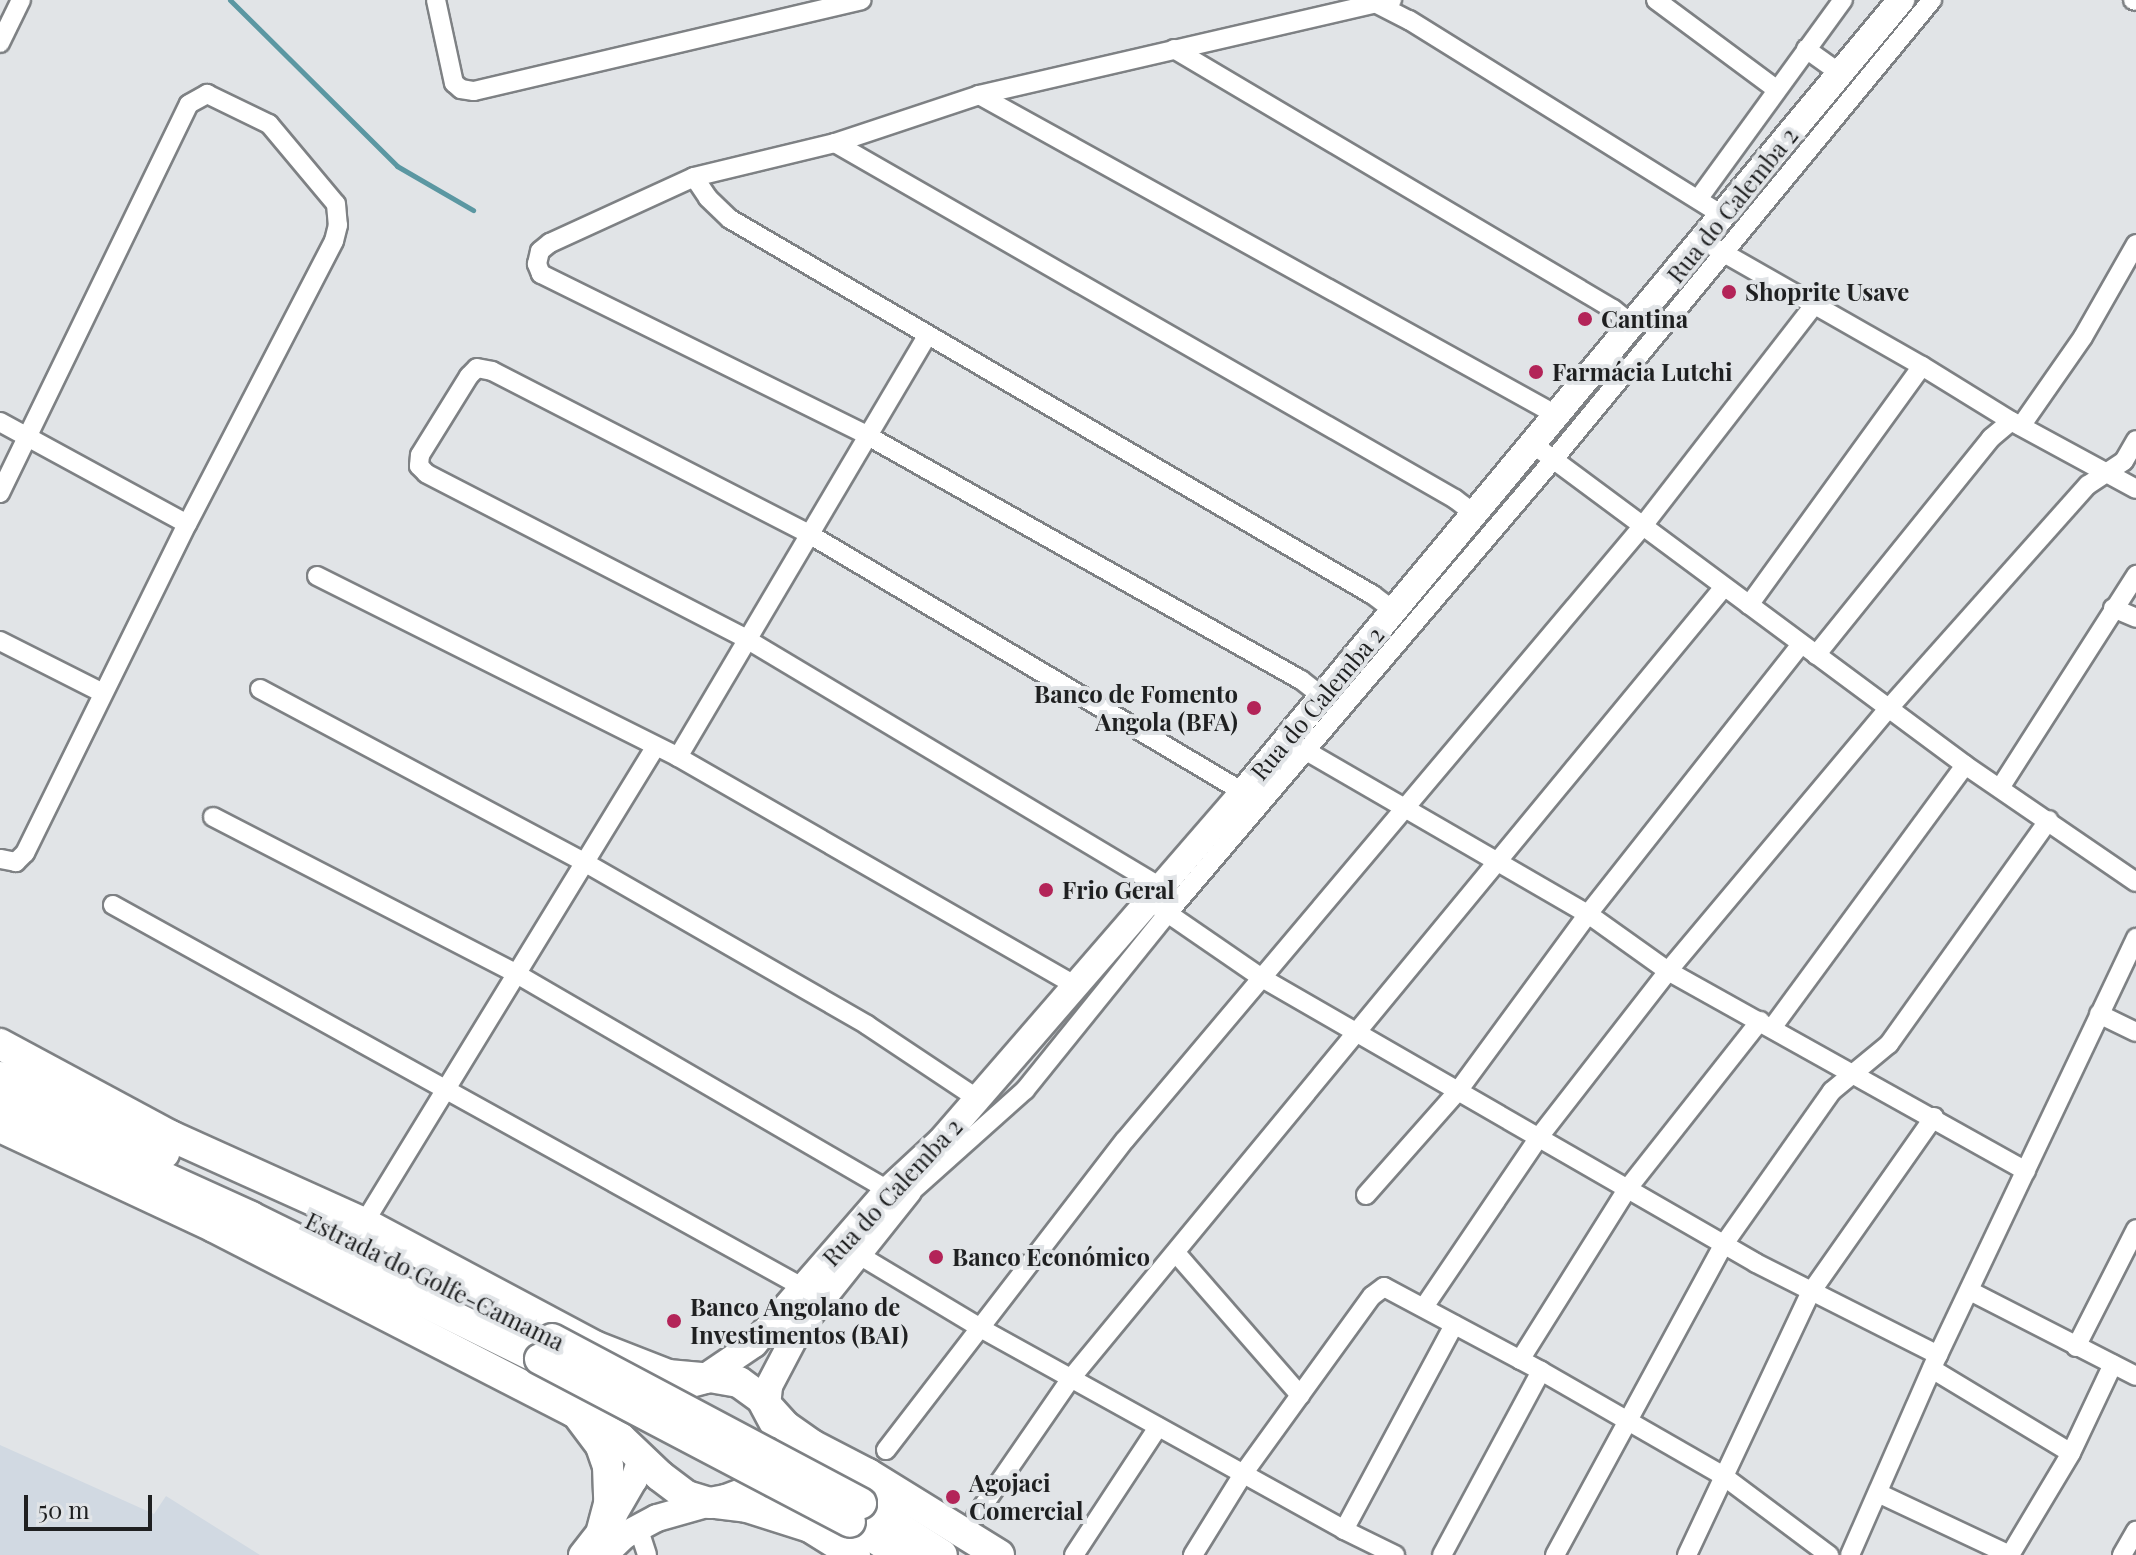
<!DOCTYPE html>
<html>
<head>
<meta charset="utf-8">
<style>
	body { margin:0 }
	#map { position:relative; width:2136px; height:1555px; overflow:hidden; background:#e1e4e7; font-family:"Playfair Display",serif }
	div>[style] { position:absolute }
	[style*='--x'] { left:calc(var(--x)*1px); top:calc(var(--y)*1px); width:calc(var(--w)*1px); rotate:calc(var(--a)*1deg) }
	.built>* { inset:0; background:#d1d9e2 }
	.stream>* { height:5px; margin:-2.5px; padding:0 2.5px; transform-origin:2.5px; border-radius:2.5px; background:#5b97a2 }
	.roads { filter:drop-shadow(2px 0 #7e8184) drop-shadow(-2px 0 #7e8184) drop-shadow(0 2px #7e8184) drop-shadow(0 -2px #7e8184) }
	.minor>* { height:18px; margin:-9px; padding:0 9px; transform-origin:9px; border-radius:9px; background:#fff }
	.secondary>* { height:26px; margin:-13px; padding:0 13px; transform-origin:13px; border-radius:13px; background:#fff }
	.trunk>* { height:30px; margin:-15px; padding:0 15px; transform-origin:15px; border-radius:15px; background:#fff }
	.bridges { filter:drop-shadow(2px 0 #7e8184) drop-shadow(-2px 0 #7e8184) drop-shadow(0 2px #7e8184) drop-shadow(0 -2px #7e8184) }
	.trunk-bridge>* { height:30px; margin:-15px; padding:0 15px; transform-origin:15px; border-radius:15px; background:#fff }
	.dots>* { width:22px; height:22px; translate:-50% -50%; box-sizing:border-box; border:4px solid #e1e4e7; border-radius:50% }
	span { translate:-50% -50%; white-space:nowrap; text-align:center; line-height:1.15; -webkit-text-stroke:8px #e1e4e7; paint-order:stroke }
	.street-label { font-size:24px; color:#1f2021 }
	.poi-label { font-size:24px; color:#1f2021; font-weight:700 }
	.left { translate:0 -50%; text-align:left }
	.right { translate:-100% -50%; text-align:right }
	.scale { position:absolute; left:24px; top:1495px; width:128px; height:36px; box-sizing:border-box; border:4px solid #1f2021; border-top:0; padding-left:10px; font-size:24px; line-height:28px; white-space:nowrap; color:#1f2021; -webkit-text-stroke:6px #e1e4e7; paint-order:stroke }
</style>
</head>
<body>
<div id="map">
	<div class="built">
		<div style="clip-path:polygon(0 1445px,154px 1514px,166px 1496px,260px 1555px,0 1555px)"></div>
	</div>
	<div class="stream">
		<div style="--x:230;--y:0;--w:235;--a:44.8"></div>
		<div style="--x:397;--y:166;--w:88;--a:30.1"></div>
	</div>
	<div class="roads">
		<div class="minor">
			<div style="--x:436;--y:0;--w:85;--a:77.8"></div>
			<div style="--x:454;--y:83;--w:9;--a:41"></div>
			<div style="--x:461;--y:89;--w:13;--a:9"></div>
			<div style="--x:474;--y:91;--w:398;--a:-13.2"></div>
			<div style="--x:1656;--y:0;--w:149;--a:36.6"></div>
			<div style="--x:2133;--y:0;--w:3;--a:18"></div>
			<div style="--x:1379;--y:5;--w:34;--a:27"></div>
			<div style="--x:1409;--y:20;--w:371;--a:31.9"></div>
			<div style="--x:0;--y:43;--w:48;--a:-64"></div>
			<div style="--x:1174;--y:49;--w:510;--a:30.64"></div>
			<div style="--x:1613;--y:309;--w:27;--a:39"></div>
			<div style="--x:1806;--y:49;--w:43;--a:35.5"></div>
			<div style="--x:979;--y:95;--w:662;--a:29"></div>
			<div style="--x:835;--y:143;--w:715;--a:29.86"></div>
			<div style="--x:1455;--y:499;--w:25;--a:37"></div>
			<div style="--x:694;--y:177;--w:25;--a:56"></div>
			<div style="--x:708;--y:198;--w:30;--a:44"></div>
			<div style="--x:730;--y:219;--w:745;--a:30.32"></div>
			<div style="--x:1373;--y:595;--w:26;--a:37"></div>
			<div style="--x:1699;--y:198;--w:245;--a:-54"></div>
			<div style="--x:1715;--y:248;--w:238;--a:29.7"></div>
			<div style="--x:1922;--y:366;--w:105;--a:31.7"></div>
			<div style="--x:2011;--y:421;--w:142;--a:28.5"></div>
			<div style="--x:0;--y:422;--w:213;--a:28.6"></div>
			<div style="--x:2021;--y:426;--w:108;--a:-55.1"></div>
			<div style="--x:2083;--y:337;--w:107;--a:-60.3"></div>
			<div style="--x:1534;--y:445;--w:537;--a:36.59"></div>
			<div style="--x:1965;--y:765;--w:207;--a:34.4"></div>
			<div style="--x:0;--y:493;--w:432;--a:-64.1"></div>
			<div style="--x:189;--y:104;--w:21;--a:-29"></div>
			<div style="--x:207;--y:94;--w:69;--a:25.8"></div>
			<div style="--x:269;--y:124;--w:104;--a:50.1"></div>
			<div style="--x:336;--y:204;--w:21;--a:85"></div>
			<div style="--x:338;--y:225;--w:16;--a:104"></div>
			<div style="--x:334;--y:241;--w:319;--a:117.4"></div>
			<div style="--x:187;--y:524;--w:367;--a:116.2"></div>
			<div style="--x:25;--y:853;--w:13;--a:135"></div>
			<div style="--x:16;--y:862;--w:16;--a:-169"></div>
			<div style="--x:317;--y:576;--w:404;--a:26.6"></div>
			<div style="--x:678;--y:757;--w:458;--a:29.9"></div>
			<div style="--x:1749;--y:605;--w:295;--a:-54.1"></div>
			<div style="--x:2113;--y:608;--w:25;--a:23"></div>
			<div style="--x:0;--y:641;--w:115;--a:26.8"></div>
			<div style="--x:1816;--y:655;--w:279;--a:-51.1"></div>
			<div style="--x:1991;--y:438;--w:26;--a:-40"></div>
			<div style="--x:260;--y:689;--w:367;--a:28.1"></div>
			<div style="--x:584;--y:862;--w:327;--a:29.9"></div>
			<div style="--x:867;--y:1025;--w:133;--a:33.7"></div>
			<div style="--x:1323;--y:697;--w:28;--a:-142"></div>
			<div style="--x:1301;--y:680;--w:498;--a:-150.6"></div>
			<div style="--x:867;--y:435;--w:364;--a:-153.7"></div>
			<div style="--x:541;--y:274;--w:11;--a:-112"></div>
			<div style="--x:537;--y:264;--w:13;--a:-77"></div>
			<div style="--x:540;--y:251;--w:13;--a:-39"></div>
			<div style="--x:550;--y:243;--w:158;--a:-24.6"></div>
			<div style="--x:694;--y:177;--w:145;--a:-13.6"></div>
			<div style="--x:835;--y:143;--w:152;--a:-18.4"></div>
			<div style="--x:979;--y:95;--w:424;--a:-13"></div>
			<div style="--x:1296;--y:745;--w:337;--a:30.1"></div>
			<div style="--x:1588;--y:914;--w:98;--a:35.5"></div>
			<div style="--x:1668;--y:971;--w:410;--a:29.2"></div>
			<div style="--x:678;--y:757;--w:490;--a:-59.4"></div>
			<div style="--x:2000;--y:788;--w:253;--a:-57.4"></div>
			<div style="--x:213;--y:817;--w:340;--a:27.3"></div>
			<div style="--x:515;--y:973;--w:432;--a:30.2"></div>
			<div style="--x:1159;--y:886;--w:480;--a:-149.1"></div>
			<div style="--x:747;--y:639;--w:361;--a:-152.7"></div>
			<div style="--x:426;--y:473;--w:10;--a:-135"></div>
			<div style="--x:419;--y:466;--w:11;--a:-85"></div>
			<div style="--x:420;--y:455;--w:93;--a:-58.2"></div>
			<div style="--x:469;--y:376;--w:11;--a:-45"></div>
			<div style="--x:477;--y:368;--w:15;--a:11"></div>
			<div style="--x:492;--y:371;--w:356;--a:27.2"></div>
			<div style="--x:809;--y:534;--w:505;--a:30.73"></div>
			<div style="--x:113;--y:905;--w:790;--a:29"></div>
			<div style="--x:1160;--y:908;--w:124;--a:34.5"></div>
			<div style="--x:1262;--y:978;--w:570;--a:29.98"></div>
			<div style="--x:1756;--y:1263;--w:204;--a:26.8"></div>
			<div style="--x:2099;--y:1014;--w:41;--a:25.9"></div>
			<div style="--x:1772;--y:1028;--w:326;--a:-53.7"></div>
			<div style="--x:1366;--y:1195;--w:139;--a:-48.5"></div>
			<div style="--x:1458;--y:1091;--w:220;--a:-53.7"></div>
			<div style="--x:1588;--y:914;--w:344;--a:-51.7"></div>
			<div style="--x:903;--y:1199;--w:164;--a:-41.8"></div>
			<div style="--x:1025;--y:1090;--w:228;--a:-51.1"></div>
			<div style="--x:1168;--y:913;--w:596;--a:-49.63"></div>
			<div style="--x:1554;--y:459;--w:595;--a:-50.53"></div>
			<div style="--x:364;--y:1223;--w:559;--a:-58.53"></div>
			<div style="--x:1176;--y:1253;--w:189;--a:48.9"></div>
			<div style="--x:859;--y:1255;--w:144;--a:31"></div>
			<div style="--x:982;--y:1329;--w:414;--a:29"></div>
			<div style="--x:1344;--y:1530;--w:57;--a:26.1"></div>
			<div style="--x:1970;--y:1291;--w:186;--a:27.1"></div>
			<div style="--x:1424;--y:1307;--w:205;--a:-55.9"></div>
			<div style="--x:1539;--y:1137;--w:210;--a:-52.1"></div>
			<div style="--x:1668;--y:971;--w:344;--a:-50"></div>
			<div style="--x:1889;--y:708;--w:299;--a:-48.3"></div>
			<div style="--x:2088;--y:485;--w:43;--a:-33.7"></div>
			<div style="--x:2124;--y:461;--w:24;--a:-60"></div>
			<div style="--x:2076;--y:1347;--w:132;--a:-63"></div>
			<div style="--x:1520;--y:1360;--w:203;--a:-57.9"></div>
			<div style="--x:1628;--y:1188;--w:213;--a:-51.7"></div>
			<div style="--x:1932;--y:1369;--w:162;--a:31.1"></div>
			<div style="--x:886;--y:1450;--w:391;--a:-52.4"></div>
			<div style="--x:1125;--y:1140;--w:802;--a:-49.86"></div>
			<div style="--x:1642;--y:527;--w:281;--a:-52.2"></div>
			<div style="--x:1878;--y:1493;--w:146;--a:25.2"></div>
			<div style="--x:976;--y:1516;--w:169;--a:-55.4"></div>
			<div style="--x:1072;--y:1377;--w:1024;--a:-50.47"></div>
			<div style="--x:638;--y:1527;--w:29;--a:72"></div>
			<div style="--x:1344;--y:1530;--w:233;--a:-61.8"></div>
			<div style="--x:1074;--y:1555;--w:153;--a:-56.7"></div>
			<div style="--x:1193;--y:1555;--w:95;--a:-58.3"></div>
			<div style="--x:1243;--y:1474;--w:220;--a:-54.1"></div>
			<div style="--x:1372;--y:1296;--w:15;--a:-37"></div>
			<div style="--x:1384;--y:1287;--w:178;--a:28.1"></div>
			<div style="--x:1541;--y:1371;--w:209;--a:29.9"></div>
			<div style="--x:1722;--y:1475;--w:134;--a:36.8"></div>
			<div style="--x:1442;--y:1555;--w:209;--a:-61.7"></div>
			<div style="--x:1555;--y:1555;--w:354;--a:-61.5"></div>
			<div style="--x:1724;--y:1244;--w:187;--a:-54.8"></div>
			<div style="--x:1832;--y:1091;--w:74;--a:-39.5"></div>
			<div style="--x:1889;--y:1044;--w:275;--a:-54.5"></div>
			<div style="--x:1687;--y:1555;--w:291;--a:-64.8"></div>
			<div style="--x:1811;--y:1292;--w:214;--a:-54.9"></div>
			<div style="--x:1850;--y:1555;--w:219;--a:-66.3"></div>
			<div style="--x:1938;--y:1355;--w:462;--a:-64.6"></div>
			<div style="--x:2010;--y:1555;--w:119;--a:-59.1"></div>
			<div style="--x:2071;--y:1453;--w:98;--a:-64.7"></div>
			<div style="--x:2122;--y:1555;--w:28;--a:-60"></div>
		</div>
		<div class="secondary">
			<div style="--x:704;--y:1378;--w:60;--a:-34.2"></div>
			<div style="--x:754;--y:1344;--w:204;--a:-49"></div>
			<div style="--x:888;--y:1190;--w:72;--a:-42.8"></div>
			<div style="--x:941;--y:1141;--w:462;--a:-49.1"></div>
			<div style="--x:1243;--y:792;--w:1030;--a:-50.28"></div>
			<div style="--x:767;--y:1406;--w:20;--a:-84"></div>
			<div style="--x:769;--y:1386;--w:67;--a:-62.3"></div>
			<div style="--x:800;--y:1327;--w:174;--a:-51.5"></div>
			<div style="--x:582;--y:1555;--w:52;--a:-52"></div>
			<div style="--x:614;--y:1514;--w:39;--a:-60"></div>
			<div style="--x:634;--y:1480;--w:22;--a:-72"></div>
			<div style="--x:604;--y:1555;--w:29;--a:-44"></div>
			<div style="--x:625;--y:1535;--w:36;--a:-28"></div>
			<div style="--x:657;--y:1518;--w:55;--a:-15.8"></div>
		</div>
		<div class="trunk">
			<div style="--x:0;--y:1044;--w:194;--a:28.3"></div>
			<div style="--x:171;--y:1136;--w:212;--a:24.3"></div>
			<div style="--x:364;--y:1223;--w:261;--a:28.1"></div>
			<div style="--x:594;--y:1346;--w:79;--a:21.4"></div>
			<div style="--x:668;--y:1375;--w:36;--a:5"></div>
			<div style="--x:0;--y:1077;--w:181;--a:24.9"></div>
			<div style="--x:0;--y:1103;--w:276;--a:24.4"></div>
			<div style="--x:251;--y:1217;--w:322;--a:26.2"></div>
			<div style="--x:0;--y:1127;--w:236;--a:25"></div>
			<div style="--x:214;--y:1227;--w:405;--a:27.2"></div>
			<div style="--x:574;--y:1412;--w:53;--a:29.5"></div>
			<div style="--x:620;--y:1438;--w:55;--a:43.5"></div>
			<div style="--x:660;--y:1476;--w:34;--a:37"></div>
			<div style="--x:687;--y:1496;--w:24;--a:17"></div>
			<div style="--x:710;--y:1503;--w:16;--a:-11"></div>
			<div style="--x:726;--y:1500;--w:19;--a:-21"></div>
			<div style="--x:744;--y:1493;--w:20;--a:-37"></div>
			<div style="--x:687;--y:1383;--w:24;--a:-15"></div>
			<div style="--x:710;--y:1377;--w:29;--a:10"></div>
			<div style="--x:739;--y:1382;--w:29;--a:36"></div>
			<div style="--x:762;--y:1399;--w:26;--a:62"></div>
			<div style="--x:767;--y:1406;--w:27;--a:48"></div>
			<div style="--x:785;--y:1426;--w:33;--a:35"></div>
			<div style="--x:812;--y:1445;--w:63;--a:27.4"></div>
			<div style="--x:868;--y:1474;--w:154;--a:31.7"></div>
			<div style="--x:581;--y:1419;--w:34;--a:53"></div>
			<div style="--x:601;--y:1446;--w:21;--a:71"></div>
			<div style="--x:608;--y:1466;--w:38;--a:88"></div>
			<div style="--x:609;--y:1504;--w:27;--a:105"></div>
			<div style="--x:716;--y:1503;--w:31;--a:7"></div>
			<div style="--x:747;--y:1507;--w:66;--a:17.6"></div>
			<div style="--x:810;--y:1527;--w:53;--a:31.9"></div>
			<div style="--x:861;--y:1503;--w:96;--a:32.7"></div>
			<div style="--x:850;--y:1522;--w:61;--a:32.9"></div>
		</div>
	</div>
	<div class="bridges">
		<div class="trunk-bridge">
			<div style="--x:552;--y:1339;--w:350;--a:28"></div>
			<div style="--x:540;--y:1359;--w:350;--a:27.7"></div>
		</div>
	</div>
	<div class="dots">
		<div style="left:1729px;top:292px;background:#b32458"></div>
		<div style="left:1585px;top:319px;background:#b32458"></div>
		<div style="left:1536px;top:372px;background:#b32458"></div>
		<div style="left:1254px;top:708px;background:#b32458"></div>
		<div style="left:1046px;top:890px;background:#b32458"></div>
		<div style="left:936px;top:1257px;background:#b32458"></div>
		<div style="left:674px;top:1321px;background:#b32458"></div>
		<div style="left:953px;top:1497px;background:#b32458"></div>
	</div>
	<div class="street-label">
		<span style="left:1732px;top:205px;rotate:-51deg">Rua do Calemba 2</span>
		<span style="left:1317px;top:703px;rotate:-50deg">Rua do Calemba 2</span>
		<span style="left:892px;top:1192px;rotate:-47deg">Rua do Calemba 2</span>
		<span style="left:435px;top:1281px;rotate:26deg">Estrada do Golfe-Camama</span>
	</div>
	<div class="poi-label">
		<span class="left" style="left:1745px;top:292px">Shoprite Usave</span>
		<span class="left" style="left:1601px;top:319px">Cantina</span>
		<span class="left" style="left:1552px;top:372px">Farmácia Lutchi</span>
		<span class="right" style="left:1238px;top:708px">Banco de Fomento<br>Angola (BFA)</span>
		<span class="left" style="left:1062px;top:890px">Frio Geral</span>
		<span class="left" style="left:952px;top:1257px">Banco Económico</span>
		<span class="left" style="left:690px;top:1321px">Banco Angolano de<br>Investimentos (BAI)</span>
		<span class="left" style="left:969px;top:1497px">Agojaci<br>Comercial</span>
	</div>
	<div class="scale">50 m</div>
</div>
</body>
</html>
